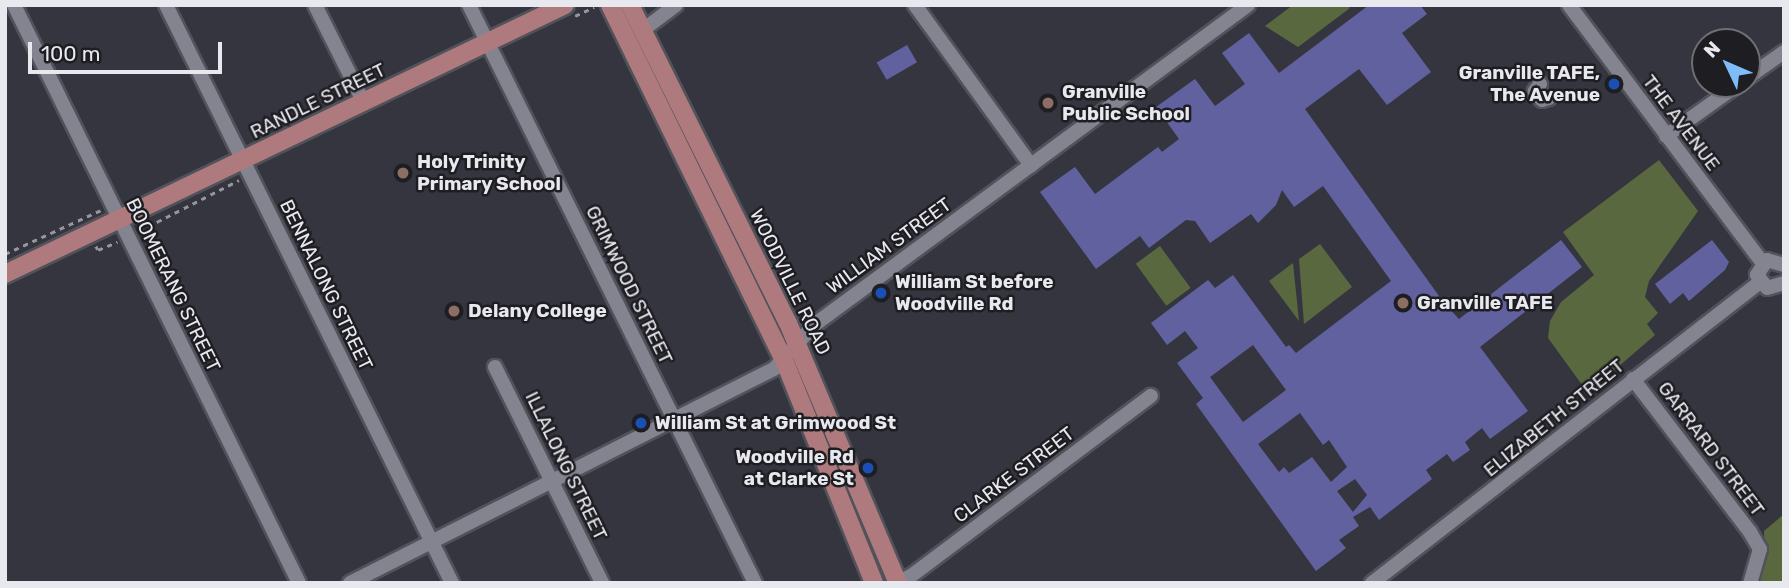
<!DOCTYPE html>
<html>
<head>
<meta charset="utf-8">
<style>
	body { margin:0 }
	#map { position:relative; width:1789px; height:588px; overflow:hidden; background:#353540; font-family:Rubik,sans-serif }
	div>[style] { position:absolute }
	[style*='--x'] { left:calc(var(--x)*1px); top:calc(var(--y)*1px); width:calc(var(--w)*1px); rotate:calc(var(--a)*1deg) }
	.green>* { inset:0; background:#59683e; transform-origin:0 0 }
	.building>* { inset:0; background:#62619f; transform-origin:0 0 }
	.path>* { height:2.5px; margin-top:-1.25px; transform-origin:0; background:repeating-linear-gradient(90deg,#96969f 0 5px,transparent 0 10px) }
	.roads { filter:drop-shadow(2px 0 #51525a) drop-shadow(-2px 0 #51525a) drop-shadow(0 2px #51525a) drop-shadow(0 -2px #51525a) }
	.minor>* { height:14px; margin:-7px; padding:0 7px; transform-origin:7px; border-radius:7px; background:#838490 }
	.major>* { height:18px; margin:-9px; padding:0 9px; transform-origin:9px; border-radius:9px; background:#af7a7d }
	.dots>* { width:19px; height:19px; translate:-50% -50%; box-sizing:border-box; border:4px solid #1d1d22; border-radius:50% }
	span { translate:-50% -50%; white-space:nowrap; text-align:center; line-height:1.15; -webkit-text-stroke:5px #1d1d22; paint-order:stroke }
	.poi-label { font-size:19px; color:#e8e8ef; font-weight:700 }
	.right { translate:-100% -50%; text-align:right }
	.left { translate:0 -50%; text-align:left }
	.street-label { font-size:19px; color:#e8e8ef }
	.frame { position:absolute; inset:0; border:7px solid #e8e8ef; pointer-events:none }
	.north { position:absolute; left:1691px; top:28px; width:70px; height:70px; box-sizing:border-box; background:#1d1d22; border:2px solid #6e6e74; border-radius:50%; rotate:314deg; font-size:19px; font-weight:700; line-height:28px; text-align:center; color:#e8e8ef }
	.north::after { content:''; display:block; margin:auto; width:24px; height:32px; background:#7fbdfa; clip-path:polygon(50% 0,100% 100%,50% 72%,0 100%) }
	.scale { position:absolute; left:28px; top:42px; width:194px; height:32px; box-sizing:border-box; border:4px solid #e8e8ef; border-top:0; padding-left:9px; font-size:21px; line-height:24px; white-space:nowrap; color:#e8e8ef; -webkit-text-stroke:5px #1d1d22; paint-order:stroke }
</style>
</head>
<body>
<div id="map">
	<div class="green">
		<div style="clip-path:polygon(1293px 5px,1347px 5px,1350px 8px,1298px 47px,1265px 26px)"></div>
		<div style="clip-path:polygon(1659px 160px,1698px 211px,1649px 281px,1645px 297px,1658px 313px,1647px 324px,1655px 335px,1588px 393px,1548px 338px,1550px 321px,1561px 302px,1594px 275px,1563px 232px)"></div>
		<div style="clip-path:polygon(1320px 244px,1352px 287px,1304px 324px,1299px 259px)"></div>
		<div style="left:1160px;top:246px;width:52px;height:30px;rotate:54deg"></div>
		<div style="clip-path:polygon(1293px 263px,1299px 321px,1269px 281px)"></div>
		<div style="clip-path:polygon(1784px 514px,1784px 583px,1756px 583px,1765px 560px,1764px 531px)"></div>
	</div>
	<div class="building">
		<div style="clip-path:polygon(evenodd,1369px 5px,1420px 5px,1427px 14px,1402px 33px,1431px 72px,1387px 105px,1359px 69px,1305px 109px,1444px 303px,1459px 319px,1561px 240px,1582px 267px,1480px 347px,1528px 411px,1490px 439px,1482px 428px,1465px 442px,1470px 450px,1453px 462px,1447px 454px,1426px 470px,1432px 479px,1379px 520px,1370px 507px,1353px 517px,1359px 526px,1339px 540px,1346px 548px,1316px 571px,1196px 404px,1203px 398px,1177px 363px,1198px 348px,1185px 331px,1167px 345px,1151px 323px,1208px 280px,1215px 288px,1233px 275px,1286px 347px,1289px 345px,1296px 353px,1391px 281px,1323px 186px,1294px 207px,1282px 190px,1276px 205px,1258px 223px,1251px 214px,1210px 243px,1195px 221px,1186px 220px,1149px 248px,1140px 236px,1096px 269px,1040px 192px,1075px 167px,1095px 194px,1158px 147px,1162px 152px,1179px 139px,1156px 107px,1195px 79px,1215px 106px,1245px 84px,1222px 53px,1249px 33px,1279px 73px,1369px 5px,1253px 345px,1286px 390px,1243px 422px,1210px 377px,1253px 345px,1369px 5px,1300px 413px,1323px 445px,1329px 440px,1347px 467px,1331px 482px,1312px 457px,1289px 473px,1284px 467px,1279px 472px,1258px 444px,1300px 413px,1369px 5px,1355px 479px,1367px 495px,1353px 512px,1337px 491px,1355px 479px)"></div>
		<div style="left:907px;top:45px;width:20px;height:35px;rotate:60deg"></div>
		<div style="clip-path:polygon(1712px 240px,1729px 262px,1725px 270px,1689px 301px,1683px 293px,1670px 304px,1655px 284px)"></div>
	</div>
	<div class="path">
		<div style="--x:575;--y:16;--w:21;--a:-25"></div>
		<div style="--x:139;--y:231;--w:112;--a:-27"></div>
		<div style="--x:96;--y:246;--w:4;--a:63"></div>
		<div style="--x:98;--y:250;--w:21;--a:-23"></div>
		<div style="--x:5;--y:254;--w:106;--a:-24.6"></div>
		<div style="--x:1783;--y:583;--w:4;--a:-76"></div>
	</div>
	<div class="roads">
		<div class="minor">
			<div style="--x:14;--y:5;--w:644;--a:63.75"></div>
			<div style="--x:166;--y:5;--w:645;--a:63.67"></div>
			<div style="--x:315;--y:5;--w:110;--a:63.4"></div>
			<div style="--x:469;--y:5;--w:645;--a:63.67"></div>
			<div style="--x:915;--y:5;--w:198;--a:54.1"></div>
			<div style="--x:1569;--y:5;--w:321;--a:53.1"></div>
			<div style="--x:643;--y:30;--w:41;--a:-37.1"></div>
			<div style="--x:1747;--y:78;--w:45;--a:-35.1"></div>
			<div style="--x:1540;--y:84;--w:9;--a:126"></div>
			<div style="--x:1535;--y:91;--w:11;--a:52"></div>
			<div style="--x:1542;--y:100;--w:7;--a:-16"></div>
			<div style="--x:1666;--y:136;--w:90;--a:-35.5"></div>
			<div style="--x:1784;--y:265;--w:18;--a:-164"></div>
			<div style="--x:1767;--y:260;--w:18;--a:124"></div>
			<div style="--x:1757;--y:275;--w:16;--a:52"></div>
			<div style="--x:1767;--y:288;--w:18;--a:-16"></div>
			<div style="--x:495;--y:367;--w:241;--a:63.6"></div>
			<div style="--x:1633;--y:379;--w:193;--a:52.6"></div>
			<div style="--x:1750;--y:532;--w:20;--a:60"></div>
			<div style="--x:1760;--y:549;--w:35;--a:106"></div>
			<div style="--x:898;--y:582;--w:14;--a:-25"></div>
			<div style="--x:911;--y:576;--w:300;--a:-36.9"></div>
			<div style="--x:350;--y:583;--w:476;--a:-26.8"></div>
			<div style="--x:775;--y:368;--w:58;--a:-47.8"></div>
			<div style="--x:814;--y:325;--w:539;--a:-36.4"></div>
			<div style="--x:1372;--y:583;--w:490;--a:-37.8"></div>
		</div>
		<div class="major">
			<div style="--x:610;--y:5;--w:395;--a:63.9"></div>
			<div style="--x:784;--y:360;--w:240;--a:68"></div>
			<div style="--x:630;--y:5;--w:355;--a:63.6"></div>
			<div style="--x:788;--y:323;--w:282;--a:67.1"></div>
			<div style="--x:5;--y:274;--w:621;--a:-25.66"></div>
		</div>
	</div>
	<div class="dots">
		<div style="left:1614px;top:84px;background:#1a4fb4"></div>
		<div style="left:1048px;top:103px;background:#8d6e63"></div>
		<div style="left:403px;top:173px;background:#8d6e63"></div>
		<div style="left:881px;top:293px;background:#1a4fb4"></div>
		<div style="left:1403px;top:303px;background:#8d6e63"></div>
		<div style="left:454px;top:311px;background:#8d6e63"></div>
		<div style="left:641px;top:423px;background:#1a4fb4"></div>
		<div style="left:868px;top:468px;background:#1a4fb4"></div>
	</div>
	<div class="poi-label">
		<span class="right" style="left:1600px;top:84px">Granville TAFE,<br>The Avenue</span>
		<span class="left" style="left:1062px;top:103px">Granville<br>Public School</span>
		<span class="left" style="left:417px;top:173px">Holy Trinity<br>Primary School</span>
		<span class="left" style="left:895px;top:293px">William St before<br>Woodville Rd</span>
		<span class="left" style="left:1417px;top:303px">Granville TAFE</span>
		<span class="left" style="left:468px;top:311px">Delany College</span>
		<span class="left" style="left:655px;top:423px">William St at Grimwood St</span>
		<span class="right" style="left:854px;top:468px">Woodville Rd<br>at Clarke St</span>
	</div>
	<div class="street-label">
		<span style="left:318px;top:101px;rotate:-26deg">RANDLE STREET</span>
		<span style="left:1681px;top:123px;rotate:53deg">THE AVENUE</span>
		<span style="left:889px;top:246px;rotate:-36deg">WILLIAM STREET</span>
		<span style="left:790px;top:282px;rotate:64deg">WOODVILLE ROAD</span>
		<span style="left:173px;top:285px;rotate:64deg">BOOMERANG STREET</span>
		<span style="left:326px;top:285px;rotate:64deg">BENNALONG STREET</span>
		<span style="left:629px;top:285px;rotate:64deg">GRIMWOOD STREET</span>
		<span style="left:1554px;top:418px;rotate:-39deg">ELIZABETH STREET</span>
		<span style="left:1711px;top:449px;rotate:53deg">GARRARD STREET</span>
		<span style="left:566px;top:466px;rotate:64deg">ILLALONG STREET</span>
		<span style="left:1014px;top:475px;rotate:-37deg">CLARKE STREET</span>
	</div>
	<div class="frame"></div>
	<div class="north">N</div>
	<div class="scale">100 m</div>
</div>
</body>
</html>
